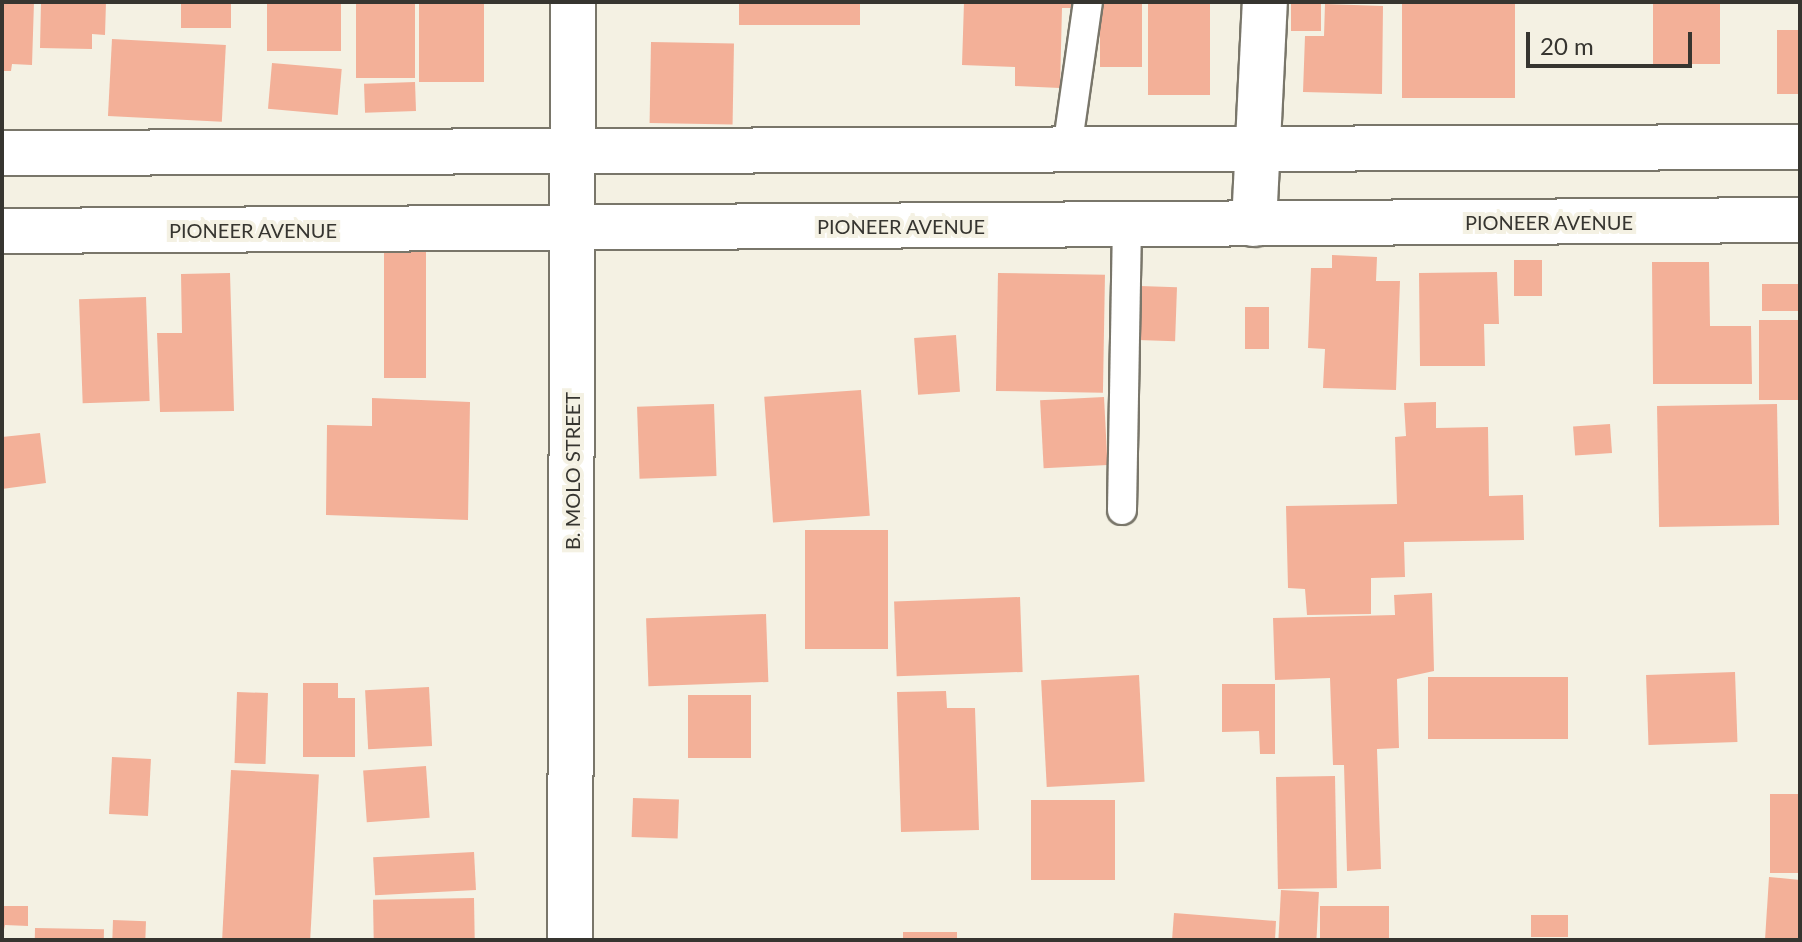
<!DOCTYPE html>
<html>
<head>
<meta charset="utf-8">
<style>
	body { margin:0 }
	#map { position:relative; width:1802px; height:942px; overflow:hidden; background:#f4f1e3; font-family:Lato,sans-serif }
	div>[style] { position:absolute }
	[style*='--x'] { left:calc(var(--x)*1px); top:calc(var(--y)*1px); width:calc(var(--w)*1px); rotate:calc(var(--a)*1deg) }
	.building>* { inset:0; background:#f3b098; transform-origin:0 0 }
	.roads { filter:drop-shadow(2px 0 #79766a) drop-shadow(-2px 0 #79766a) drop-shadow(0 2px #79766a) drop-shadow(0 -2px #79766a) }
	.service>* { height:28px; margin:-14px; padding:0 14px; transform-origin:14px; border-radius:14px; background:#fff }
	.minor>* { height:44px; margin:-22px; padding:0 22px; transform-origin:22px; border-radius:22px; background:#fff }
	.tertiary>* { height:44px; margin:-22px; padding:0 22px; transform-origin:22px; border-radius:22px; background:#fff }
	span { translate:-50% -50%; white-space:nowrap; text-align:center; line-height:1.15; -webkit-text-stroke:8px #f4f1e3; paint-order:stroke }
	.street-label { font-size:20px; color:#363530 }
	.frame { position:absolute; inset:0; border:4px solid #363530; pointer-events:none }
	.scale { position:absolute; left:1526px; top:32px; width:166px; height:36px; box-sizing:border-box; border:4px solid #363530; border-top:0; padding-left:10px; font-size:24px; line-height:28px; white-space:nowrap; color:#363530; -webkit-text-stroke:6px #f4f1e3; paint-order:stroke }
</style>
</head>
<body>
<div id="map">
	<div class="building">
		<div style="clip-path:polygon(2px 2px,34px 2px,32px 65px,12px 64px,11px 71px,2px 71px)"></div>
		<div style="clip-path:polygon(41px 2px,106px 2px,105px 35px,92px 34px,92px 49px,40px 48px)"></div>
		<div style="left:181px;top:2px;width:50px;height:26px"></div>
		<div style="left:267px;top:2px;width:74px;height:49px"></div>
		<div style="left:356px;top:2px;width:59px;height:76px"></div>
		<div style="left:419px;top:2px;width:65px;height:80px"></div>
		<div style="left:739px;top:2px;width:121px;height:23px"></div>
		<div style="clip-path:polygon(964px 2px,1078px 2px,1078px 8px,1062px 8px,1060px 88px,1015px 86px,1015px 67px,962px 65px)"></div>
		<div style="left:1100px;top:2px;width:42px;height:65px"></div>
		<div style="left:1148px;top:2px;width:62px;height:93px"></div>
		<div style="left:1291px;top:2px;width:30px;height:29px"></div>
		<div style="left:1402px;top:2px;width:113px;height:96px"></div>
		<div style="left:1653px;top:2px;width:67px;height:62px"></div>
		<div style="clip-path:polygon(1325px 4px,1383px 6px,1382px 94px,1303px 92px,1305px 36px,1324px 36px)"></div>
		<div style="left:1777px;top:30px;width:23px;height:64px"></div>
		<div style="left:112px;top:39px;width:114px;height:77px;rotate:3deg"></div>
		<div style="left:651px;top:42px;width:83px;height:81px;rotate:1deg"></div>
		<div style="left:272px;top:63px;width:70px;height:46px;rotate:5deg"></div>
		<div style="left:415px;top:82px;width:29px;height:51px;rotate:88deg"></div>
		<div style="left:384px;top:250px;width:42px;height:128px"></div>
		<div style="clip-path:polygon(1332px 255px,1377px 257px,1376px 281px,1400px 281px,1396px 390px,1323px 388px,1325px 349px,1308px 348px,1311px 268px,1332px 268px)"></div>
		<div style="left:1514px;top:260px;width:28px;height:36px"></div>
		<div style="clip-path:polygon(1652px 262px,1709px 262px,1710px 326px,1751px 326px,1752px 384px,1653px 384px)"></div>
		<div style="clip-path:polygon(1497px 272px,1499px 324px,1484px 324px,1485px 366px,1420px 366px,1419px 273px)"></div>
		<div style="clip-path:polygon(230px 273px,234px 411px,160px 412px,157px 333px,182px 333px,181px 274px)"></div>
		<div style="left:998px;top:273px;width:107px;height:118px;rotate:1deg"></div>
		<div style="left:1762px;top:284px;width:38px;height:27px"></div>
		<div style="left:1140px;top:286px;width:37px;height:54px;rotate:2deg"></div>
		<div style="left:146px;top:297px;width:104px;height:67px;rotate:88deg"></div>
		<div style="left:1269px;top:307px;width:42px;height:24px;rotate:90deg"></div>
		<div style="left:1800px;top:320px;width:80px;height:41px;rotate:90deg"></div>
		<div style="left:956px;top:335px;width:57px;height:42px;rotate:86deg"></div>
		<div style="left:861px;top:390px;width:126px;height:97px;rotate:86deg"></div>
		<div style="left:1104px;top:397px;width:68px;height:64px;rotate:87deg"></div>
		<div style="clip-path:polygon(372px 398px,470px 402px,468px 520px,326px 515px,327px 425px,372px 426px)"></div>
		<div style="clip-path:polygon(1436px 402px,1436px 428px,1488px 427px,1489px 496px,1523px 495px,1524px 540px,1404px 542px,1405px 577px,1371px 578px,1371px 614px,1307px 615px,1305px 589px,1288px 588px,1286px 506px,1397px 504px,1395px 437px,1406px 436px,1404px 403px)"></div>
		<div style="left:714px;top:404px;width:72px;height:77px;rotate:88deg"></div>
		<div style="left:1777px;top:404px;width:121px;height:120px;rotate:89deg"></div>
		<div style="left:1610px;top:424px;width:29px;height:37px;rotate:86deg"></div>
		<div style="clip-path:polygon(40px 433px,46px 483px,2px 489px,2px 437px)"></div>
		<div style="left:805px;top:530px;width:83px;height:119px"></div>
		<div style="clip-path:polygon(1432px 593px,1434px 671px,1397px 679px,1399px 748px,1377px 749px,1381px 869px,1347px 871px,1344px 765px,1333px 765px,1330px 678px,1275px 680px,1273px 618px,1395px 615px,1394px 595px)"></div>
		<div style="left:1020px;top:597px;width:75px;height:126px;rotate:88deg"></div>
		<div style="left:766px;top:614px;width:68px;height:120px;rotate:88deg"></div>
		<div style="left:1735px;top:672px;width:70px;height:89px;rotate:88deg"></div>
		<div style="left:1139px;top:675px;width:107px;height:98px;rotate:87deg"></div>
		<div style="left:1428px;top:677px;width:140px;height:62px"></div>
		<div style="clip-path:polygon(303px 683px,338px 683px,338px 698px,355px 698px,355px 757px,303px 757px)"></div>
		<div style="clip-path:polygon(1222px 684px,1275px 684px,1275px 754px,1260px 754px,1259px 731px,1222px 732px)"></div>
		<div style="left:429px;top:687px;width:59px;height:64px;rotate:87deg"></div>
		<div style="clip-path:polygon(946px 691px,947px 708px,975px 708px,979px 830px,901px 832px,897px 692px)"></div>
		<div style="left:237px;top:692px;width:31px;height:71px;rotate:2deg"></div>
		<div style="left:688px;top:695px;width:63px;height:63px"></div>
		<div style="left:112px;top:757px;width:39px;height:57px;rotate:3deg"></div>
		<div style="left:426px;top:766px;width:52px;height:63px;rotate:86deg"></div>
		<div style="left:231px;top:770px;width:88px;height:170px;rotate:3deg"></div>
		<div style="left:1335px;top:776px;width:112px;height:59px;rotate:89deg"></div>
		<div style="left:1770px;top:794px;width:30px;height:79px"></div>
		<div style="left:633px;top:798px;width:46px;height:39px;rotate:2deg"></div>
		<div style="left:1031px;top:800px;width:84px;height:80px"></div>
		<div style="left:474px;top:852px;width:38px;height:101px;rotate:87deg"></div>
		<div style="clip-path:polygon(1769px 877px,1800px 880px,1800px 940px,1765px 940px)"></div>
		<div style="left:1281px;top:890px;width:38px;height:50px;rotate:3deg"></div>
		<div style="left:474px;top:898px;width:42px;height:101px;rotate:89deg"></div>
		<div style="clip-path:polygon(2px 906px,28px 906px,28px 926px,5px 925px,2px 938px)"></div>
		<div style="left:1320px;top:906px;width:69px;height:34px"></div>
		<div style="clip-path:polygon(1174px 913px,1276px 921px,1275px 940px,1172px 940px)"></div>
		<div style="left:1568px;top:915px;width:22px;height:37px;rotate:90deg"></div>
		<div style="left:113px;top:920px;width:33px;height:20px;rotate:2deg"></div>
		<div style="left:35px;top:928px;width:69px;height:12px;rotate:1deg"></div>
		<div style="left:903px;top:932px;width:54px;height:8px"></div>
	</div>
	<div class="roads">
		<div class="service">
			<div style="--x:1067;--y:149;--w:148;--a:-81.9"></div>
			<div style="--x:1122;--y:510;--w:285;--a:-89"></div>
		</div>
		<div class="minor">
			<div style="--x:1254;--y:224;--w:222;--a:-87.2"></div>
			<div style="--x:570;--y:940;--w:938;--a:-89.82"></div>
		</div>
		<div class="tertiary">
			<div style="--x:2;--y:153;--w:1798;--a:-0.19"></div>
			<div style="--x:2;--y:231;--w:1798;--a:-0.35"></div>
		</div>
	</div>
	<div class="street-label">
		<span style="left:1549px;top:222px">PIONEER AVENUE</span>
		<span style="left:901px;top:226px">PIONEER AVENUE</span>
		<span style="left:253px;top:230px">PIONEER AVENUE</span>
		<span style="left:572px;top:471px;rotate:-90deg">B. MOLO STREET</span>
	</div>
	<div class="frame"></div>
	<div class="scale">20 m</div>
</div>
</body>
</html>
